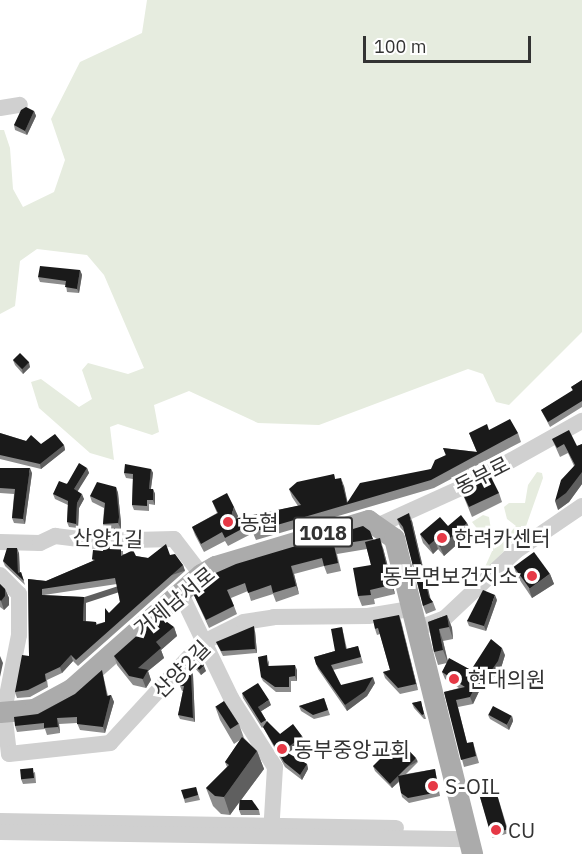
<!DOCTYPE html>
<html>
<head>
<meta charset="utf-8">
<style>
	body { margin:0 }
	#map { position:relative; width:582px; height:854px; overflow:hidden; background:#fff; font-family:"IBM Plex Sans","Noto Sans KR",sans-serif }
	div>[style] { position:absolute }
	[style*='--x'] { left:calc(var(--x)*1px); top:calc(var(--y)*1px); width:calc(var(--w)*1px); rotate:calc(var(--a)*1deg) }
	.green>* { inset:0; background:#e6ecdf }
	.minor>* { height:16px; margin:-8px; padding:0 8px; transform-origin:8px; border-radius:8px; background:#d0d0d0 }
	.major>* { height:21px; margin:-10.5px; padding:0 10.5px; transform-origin:10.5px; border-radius:10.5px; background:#ababab }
	.wall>* { inset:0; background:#8c8c8c; transform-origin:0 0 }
	.shaded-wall>* { inset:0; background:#5f5f5f; transform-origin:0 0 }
	.building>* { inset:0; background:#1a1a1a; transform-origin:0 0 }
	.dots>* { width:16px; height:16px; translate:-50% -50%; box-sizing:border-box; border:3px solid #fff; border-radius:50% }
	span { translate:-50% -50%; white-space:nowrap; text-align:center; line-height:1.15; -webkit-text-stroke:6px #fff; paint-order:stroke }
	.shield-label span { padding:2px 4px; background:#fff; border:2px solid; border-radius:4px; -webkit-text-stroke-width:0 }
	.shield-label { font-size:20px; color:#333; font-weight:700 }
	.street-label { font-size:21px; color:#333 }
	.poi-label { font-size:21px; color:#333 }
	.left { translate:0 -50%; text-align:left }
	.right { translate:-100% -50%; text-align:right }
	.scale { position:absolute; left:363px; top:36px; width:168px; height:27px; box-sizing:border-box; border:3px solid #333; border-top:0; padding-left:8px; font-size:18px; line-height:21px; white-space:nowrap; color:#333; -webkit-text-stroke:4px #fff; paint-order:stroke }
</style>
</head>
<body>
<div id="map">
	<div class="green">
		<div style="clip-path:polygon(147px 0,582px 0,582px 332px,509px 405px,496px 402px,483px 374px,468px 369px,319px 425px,258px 423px,189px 391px,154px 405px,159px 432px,152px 435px,118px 424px,110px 427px,114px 460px,90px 453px,39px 408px,31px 382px,41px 379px,79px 407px,92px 399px,82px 370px,88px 363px,128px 374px,144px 368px,104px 275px,87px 255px,37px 249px,20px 261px,15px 306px,0 314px,0 130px,4px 130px,10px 148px,13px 189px,23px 207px,54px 192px,65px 160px,51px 119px,80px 62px,142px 33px)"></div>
		<div style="clip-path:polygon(537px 472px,542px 473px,543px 478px,525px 529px,488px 568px,485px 567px,493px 549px,472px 522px,483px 515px,489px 517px,492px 536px,498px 543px,506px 537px,516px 526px,507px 519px,504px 507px,509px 503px,525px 503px,528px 485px)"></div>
	</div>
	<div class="minor">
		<div style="--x:0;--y:108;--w:20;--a:-9"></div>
		<div style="--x:379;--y:525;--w:94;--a:-24.4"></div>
		<div style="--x:465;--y:486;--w:134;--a:-29.1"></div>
		<div style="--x:0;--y:542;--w:40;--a:1.4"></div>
		<div style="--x:40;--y:543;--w:17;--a:-25"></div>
		<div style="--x:55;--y:536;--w:39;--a:7"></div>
		<div style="--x:94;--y:541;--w:80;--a:-1.4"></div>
		<div style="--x:174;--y:539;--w:44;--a:52.4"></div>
		<div style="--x:0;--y:575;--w:27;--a:45"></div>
		<div style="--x:19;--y:594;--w:41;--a:90"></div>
		<div style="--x:19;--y:635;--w:77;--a:101.2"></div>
		<div style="--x:4;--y:711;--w:43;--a:83.4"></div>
		<div style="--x:9;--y:754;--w:102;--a:-6.2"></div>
		<div style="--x:110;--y:743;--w:136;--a:-47.4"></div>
		<div style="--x:202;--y:643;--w:47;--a:-26.6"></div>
		<div style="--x:244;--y:622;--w:30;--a:-9"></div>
		<div style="--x:274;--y:617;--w:94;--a:-0.6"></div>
		<div style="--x:368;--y:616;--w:43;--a:-9.5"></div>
		<div style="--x:180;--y:592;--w:118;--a:64.3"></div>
		<div style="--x:231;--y:698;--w:82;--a:57.5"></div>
		<div style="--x:275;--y:767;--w:67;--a:93.4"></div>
		<div style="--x:427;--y:625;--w:19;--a:-21"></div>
		<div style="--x:445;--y:618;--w:98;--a:-43.3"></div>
		<div style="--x:516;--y:551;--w:80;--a:-34.3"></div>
		<div style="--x:0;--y:821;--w:396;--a:1"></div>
		<div style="--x:0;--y:832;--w:468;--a:0.9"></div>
	</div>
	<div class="major">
		<div style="--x:0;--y:712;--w:34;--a:-5"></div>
		<div style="--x:34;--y:709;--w:42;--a:-28.4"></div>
		<div style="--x:71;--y:689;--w:174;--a:-41.5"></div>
		<div style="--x:201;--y:574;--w:16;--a:-30"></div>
		<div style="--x:215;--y:566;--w:160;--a:-16.7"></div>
		<div style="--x:368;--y:520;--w:32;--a:35"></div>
		<div style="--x:394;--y:538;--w:325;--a:76.1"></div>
	</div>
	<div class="wall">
		<div style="clip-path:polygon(34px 111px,36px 116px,27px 135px,15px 130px,14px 125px)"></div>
		<div style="clip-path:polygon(80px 270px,82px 275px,79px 293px,67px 292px,66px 285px,40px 282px,38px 277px)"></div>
		<div style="clip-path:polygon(13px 360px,30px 367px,23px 374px,15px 365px)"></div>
		<div style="clip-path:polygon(582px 380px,582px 407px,550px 427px,541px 410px,573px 391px,571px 387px)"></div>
		<div style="clip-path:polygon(489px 430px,518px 433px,521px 442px,434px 488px,256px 540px,253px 533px,228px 546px,225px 541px,204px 552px,195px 535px,192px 527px,217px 513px,212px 501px,238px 516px,237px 518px,298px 506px,292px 497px,289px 489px,334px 474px,335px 479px,344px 486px,347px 502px,431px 469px,446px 456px,443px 448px,477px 452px,469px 433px)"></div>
		<div style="clip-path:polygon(0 433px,26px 441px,41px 444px,64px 445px,65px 450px,41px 469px,0 459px)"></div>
		<div style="clip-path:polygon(552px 439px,577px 446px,582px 444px,582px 484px,569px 502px,558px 510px,574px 466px,568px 453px,560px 457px)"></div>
		<div style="clip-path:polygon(0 468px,32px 473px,25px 524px,14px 523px,12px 518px,14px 494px,0 493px)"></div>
		<div style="clip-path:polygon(87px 468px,89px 473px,77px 491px,84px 499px,79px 508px,78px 528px,69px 527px,67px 522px,68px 505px,55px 499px,53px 494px)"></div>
		<div style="clip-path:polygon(151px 469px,153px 473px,151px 489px,153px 489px,155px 494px,155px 505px,149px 504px,149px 511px,134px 510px,132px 505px,133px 479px,126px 478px,124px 473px)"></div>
		<div style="clip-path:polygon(116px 487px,118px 493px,121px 523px,121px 529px,105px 530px,103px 524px,104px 508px,92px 502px,90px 496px)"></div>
		<div style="clip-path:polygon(461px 490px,499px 493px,502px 502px,472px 517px)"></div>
		<div style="clip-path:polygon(397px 519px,412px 521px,430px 599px,433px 602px,436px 610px,426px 614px,423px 606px,405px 533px,400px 527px)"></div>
		<div style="clip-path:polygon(467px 523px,471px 532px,444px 556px,438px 549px,433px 554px,423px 543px,420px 534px,448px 526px)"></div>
		<div style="clip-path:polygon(363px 526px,374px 540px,383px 548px,395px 594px,374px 599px,375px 604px,362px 606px,358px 596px,371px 565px,367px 549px,337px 554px,341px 571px,327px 574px,324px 566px,294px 574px,299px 594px,276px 602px,273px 594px,251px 601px,248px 591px,231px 598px,237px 614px,209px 628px,191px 589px)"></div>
		<div style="clip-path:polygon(evenodd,103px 551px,123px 551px,123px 554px,148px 558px,170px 555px,183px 565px,185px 571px,78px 666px,73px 661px,62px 673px,47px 680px,48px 687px,30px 697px,17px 698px,15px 692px,29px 656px,28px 579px,46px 581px,93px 561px,92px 559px,103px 551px,117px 584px,120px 602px,109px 613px,105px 622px,97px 624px,96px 622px,86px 621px,86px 603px,84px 597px,44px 595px,117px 584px)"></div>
		<div style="clip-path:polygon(19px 553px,20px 573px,21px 572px,25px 585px,5px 566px,3px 561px)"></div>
		<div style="clip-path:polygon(514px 567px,550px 574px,554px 584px,532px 598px,517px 576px)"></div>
		<div style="clip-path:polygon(0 584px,5px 589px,9px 598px,9px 605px,4px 610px,0 607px)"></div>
		<div style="clip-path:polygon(497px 600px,486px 631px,469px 626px,467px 621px)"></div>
		<div style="clip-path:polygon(399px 615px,418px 690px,400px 694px,385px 678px,383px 672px,390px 670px,380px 634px,377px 635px,375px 629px)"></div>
		<div style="clip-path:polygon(447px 615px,452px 628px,453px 639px,443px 641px,448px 661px,471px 670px,505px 655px,501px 668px,490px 682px,485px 679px,473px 704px,458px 707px,467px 743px,473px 742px,479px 763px,464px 767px,444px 692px,459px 688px,445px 679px,442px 672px,447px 663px,438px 665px,434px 652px,428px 622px)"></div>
		<div style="clip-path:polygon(174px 627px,177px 636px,161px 650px,164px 658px,148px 671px,151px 680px,146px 688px,133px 685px,117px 665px,114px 656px)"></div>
		<div style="clip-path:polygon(342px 627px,347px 649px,358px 646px,363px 663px,333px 670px,341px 685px,375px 683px,367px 696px,347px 711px,318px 669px,314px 657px,335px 651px)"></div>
		<div style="clip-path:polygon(255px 631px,257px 653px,223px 656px,216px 642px)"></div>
		<div style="clip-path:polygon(269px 660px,269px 666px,297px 670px,297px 681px,291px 681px,291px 692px,276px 692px,263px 681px,261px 677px)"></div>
		<div style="clip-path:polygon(192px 662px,206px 671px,201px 675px,194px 667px)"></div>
		<div style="clip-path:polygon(102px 670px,108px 696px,111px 695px,114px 702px,105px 733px,80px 730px,77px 723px,59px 724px,60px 733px,47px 735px,45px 729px,17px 732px,15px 726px,75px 694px)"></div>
		<div style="clip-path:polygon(191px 670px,193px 675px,195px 722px,180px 719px,178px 715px,183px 691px,182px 691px,180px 686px)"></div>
		<div style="clip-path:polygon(242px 693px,271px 705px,261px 711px,267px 722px,280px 734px,302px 736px,304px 741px,288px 753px,307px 764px,308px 769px,302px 780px,285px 767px,263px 727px,262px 728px,243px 698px)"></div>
		<div style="clip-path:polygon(324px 698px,330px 715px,314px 719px,301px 711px,299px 706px)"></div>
		<div style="clip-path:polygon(421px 701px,422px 706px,426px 719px,424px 719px,414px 708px,412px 703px)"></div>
		<div style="clip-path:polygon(215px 706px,239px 724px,244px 738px,257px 751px,264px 769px,241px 800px,259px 810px,260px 815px,241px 815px,239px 810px,239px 802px,230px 815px,221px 814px,213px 806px,206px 788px,227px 767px,225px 762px,240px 740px,234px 744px,220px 720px)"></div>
		<div style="clip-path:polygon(488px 715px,512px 716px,513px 721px,509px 730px,490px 719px)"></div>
		<div style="clip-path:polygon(418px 762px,406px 774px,435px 769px,440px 796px,409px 803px,402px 797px,399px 782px,392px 788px,375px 771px,373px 766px)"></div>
		<div style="clip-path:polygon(35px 772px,36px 783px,23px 784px,21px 779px)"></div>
		<div style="clip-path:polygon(196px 787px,200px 800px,185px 803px,184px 799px)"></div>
		<div style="left:496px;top:791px;width:44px;height:17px;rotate:73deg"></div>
	</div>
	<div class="shaded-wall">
		<div style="clip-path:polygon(34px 111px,36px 116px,27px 135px,25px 131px)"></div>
		<div style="clip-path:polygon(80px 270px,82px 275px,79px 293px,77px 289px)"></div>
		<div style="clip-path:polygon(29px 362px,30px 367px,23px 374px,22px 369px)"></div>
		<div style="clip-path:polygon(64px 445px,65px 450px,41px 469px,40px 464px)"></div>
		<div style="clip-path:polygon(30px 468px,32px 473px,25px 524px,23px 519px)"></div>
		<div style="clip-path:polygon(87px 468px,89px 473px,76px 494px,74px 489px)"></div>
		<div style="clip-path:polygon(151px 469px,153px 473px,150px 494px,149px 489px)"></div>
		<div style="clip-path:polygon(582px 471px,582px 484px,569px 502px,558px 510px,555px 501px)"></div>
		<div style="clip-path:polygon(341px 478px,344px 486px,348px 504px,347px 504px)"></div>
		<div style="clip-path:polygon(116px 487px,118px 493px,121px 523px,121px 529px,118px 523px)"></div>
		<div style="clip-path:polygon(153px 489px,155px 494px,155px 505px,153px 500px)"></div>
		<div style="clip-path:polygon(82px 494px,84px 499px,79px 508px,78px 528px,76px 524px,77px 503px)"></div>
		<div style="clip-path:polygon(234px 507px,238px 516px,233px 528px,230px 520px)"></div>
		<div style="clip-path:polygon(409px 513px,412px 521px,432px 605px,429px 597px)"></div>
		<div style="clip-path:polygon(467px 523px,471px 532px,444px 556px,440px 547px)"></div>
		<div style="clip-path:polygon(380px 538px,383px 548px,395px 594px,391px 585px)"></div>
		<div style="clip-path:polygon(435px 540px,438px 549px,433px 554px,429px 545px)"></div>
		<div style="clip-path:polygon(17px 548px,19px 553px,20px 578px,18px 573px)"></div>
		<div style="left:183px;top:565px;width:6px;height:143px;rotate:72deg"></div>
		<div style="clip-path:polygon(291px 566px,294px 574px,299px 594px,296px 586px)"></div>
		<div style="clip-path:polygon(550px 574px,554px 584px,532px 598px,529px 589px)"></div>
		<div style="clip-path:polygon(5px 589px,9px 598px,9px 605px,4px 610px,1px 601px)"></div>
		<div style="clip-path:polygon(495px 595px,497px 600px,486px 631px,484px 626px)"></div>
		<div style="clip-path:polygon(84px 597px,86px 603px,86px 627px,83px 621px)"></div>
		<div style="clip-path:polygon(399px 615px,401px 621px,418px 690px,416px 684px)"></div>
		<div style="clip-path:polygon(447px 615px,452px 628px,453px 639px,449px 627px)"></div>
		<div style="clip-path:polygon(254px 626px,255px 631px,257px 653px,255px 649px)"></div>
		<div style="clip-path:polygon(174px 627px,177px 636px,161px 650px,164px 658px,148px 671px,151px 680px,146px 688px,138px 668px,156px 642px)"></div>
		<div style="clip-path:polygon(439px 629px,443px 641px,448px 663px,443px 650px)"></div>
		<div style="clip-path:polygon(502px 648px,505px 655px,501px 668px,490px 682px,488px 675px)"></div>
		<div style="clip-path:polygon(71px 655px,73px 661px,62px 673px,60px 667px)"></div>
		<div style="clip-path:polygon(0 656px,3px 663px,0 677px)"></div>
		<div style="clip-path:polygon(295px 665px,297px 670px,297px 681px,295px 676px)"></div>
		<div style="clip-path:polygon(204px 666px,206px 671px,201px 675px,199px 670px)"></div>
		<div style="clip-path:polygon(191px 670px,193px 675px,195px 722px,193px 718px)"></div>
		<div style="clip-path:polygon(483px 672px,485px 679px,473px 704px,470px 697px)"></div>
		<div style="clip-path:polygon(373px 677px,375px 683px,367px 696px,347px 711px,345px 705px)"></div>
		<div style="clip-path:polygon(111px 695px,114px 702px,105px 733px,103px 727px)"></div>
		<div style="clip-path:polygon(269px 700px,271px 705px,260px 712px,258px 707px)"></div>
		<div style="clip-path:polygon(512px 716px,513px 721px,509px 730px,507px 725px)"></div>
		<div style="clip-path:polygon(57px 718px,59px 724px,60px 733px,58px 727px)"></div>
		<div style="clip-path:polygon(302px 736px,304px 741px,285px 755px,284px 751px)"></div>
		<div style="clip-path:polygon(257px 751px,264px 769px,230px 815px,224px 797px)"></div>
		<div style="left:416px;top:758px;width:4px;height:25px;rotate:63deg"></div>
		<div style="clip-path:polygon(307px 764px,308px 769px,302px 780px,300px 775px)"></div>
		<div style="clip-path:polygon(398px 776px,399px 781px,392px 788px,390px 784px)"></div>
	</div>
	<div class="building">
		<div style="clip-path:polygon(26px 107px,34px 111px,25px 131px,14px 125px,21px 110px)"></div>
		<div style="clip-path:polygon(40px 266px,80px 270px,77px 289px,65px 287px,66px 281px,38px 277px)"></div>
		<div style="left:20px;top:353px;width:13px;height:10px;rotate:45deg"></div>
		<div style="clip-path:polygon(582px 380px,582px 401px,548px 422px,541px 410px,573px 390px,571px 387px)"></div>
		<div style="clip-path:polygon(510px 419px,518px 433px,431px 480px,253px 532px,251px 524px,225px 538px,222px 532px,201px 544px,192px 527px,218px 513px,212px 501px,227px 493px,234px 507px,230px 520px,301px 505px,289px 489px,297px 482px,334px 474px,335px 479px,341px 478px,347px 503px,360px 483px,431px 469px,435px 460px,446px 455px,443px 448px,477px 452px,469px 433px,487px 424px,489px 430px)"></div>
		<div style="clip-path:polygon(569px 430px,577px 446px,582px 444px,582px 472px,566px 493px,555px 501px,561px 480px,575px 465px,564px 444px,557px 448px,552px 439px)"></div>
		<div style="clip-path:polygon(0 433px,26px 441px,31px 435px,41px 444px,55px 434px,64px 445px,40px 464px,0 455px)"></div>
		<div style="clip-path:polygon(79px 463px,87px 468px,74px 489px,82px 494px,77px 503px,76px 524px,67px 522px,68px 501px,53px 494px,59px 481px,67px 484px)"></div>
		<div style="clip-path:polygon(125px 464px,151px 469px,149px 489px,153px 489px,153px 500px,147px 500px,147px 506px,132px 505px,133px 474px,124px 473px)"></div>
		<div style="clip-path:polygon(0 468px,30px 468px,23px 519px,12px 518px,15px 489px,0 488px)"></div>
		<div style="clip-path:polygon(489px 473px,499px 493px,469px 507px,461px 490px)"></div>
		<div style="clip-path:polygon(97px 482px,116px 487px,119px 517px,118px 523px,103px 524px,105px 503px,90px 496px)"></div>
		<div style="clip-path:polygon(409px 513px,429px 597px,433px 602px,423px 606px,403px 527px,397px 519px)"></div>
		<div style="clip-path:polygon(461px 515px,467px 523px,440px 547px,435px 540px,429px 545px,420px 534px,440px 517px,448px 526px)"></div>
		<div style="clip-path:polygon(363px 526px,370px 531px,373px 539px,334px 545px,338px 563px,324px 566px,322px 558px,291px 566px,296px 586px,273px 593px,271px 585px,248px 593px,245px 583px,227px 590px,234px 606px,206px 620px,191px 589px,202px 579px,236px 564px)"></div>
		<div style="clip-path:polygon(380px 538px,391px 585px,370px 590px,371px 595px,358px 596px,353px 568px,371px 565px,365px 542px)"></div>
		<div style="clip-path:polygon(evenodd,166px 544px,170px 555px,175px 554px,183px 565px,76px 660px,71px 655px,60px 667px,45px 674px,46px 681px,28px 690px,15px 692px,22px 655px,29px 656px,28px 579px,46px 581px,95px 560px,92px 559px,93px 550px,103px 551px,103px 545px,121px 545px,121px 556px,133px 550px,136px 556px,148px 558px,166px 544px,115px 578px,120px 602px,109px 613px,105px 608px,105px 622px,96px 625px,96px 622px,83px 621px,84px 597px,42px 595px,42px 589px,115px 578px)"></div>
		<div style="clip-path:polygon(7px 548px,17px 548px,18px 573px,21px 572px,24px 581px,3px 561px)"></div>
		<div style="left:534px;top:552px;width:27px;height:25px;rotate:54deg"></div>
		<div style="clip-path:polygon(0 584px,5px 589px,5px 596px,1px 601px,0 600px)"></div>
		<div style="clip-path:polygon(483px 590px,495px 595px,484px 626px,467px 621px)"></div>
		<div style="clip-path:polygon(399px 615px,416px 684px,398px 688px,383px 672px,390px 670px,378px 628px,375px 629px,373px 620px)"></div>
		<div style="clip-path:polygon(447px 615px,449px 627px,439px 629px,443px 650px,434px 652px,428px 622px)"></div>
		<div style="clip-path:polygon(159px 616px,174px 627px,156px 642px,161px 648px,138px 668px,148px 670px,143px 679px,129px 676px,114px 656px)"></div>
		<div style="clip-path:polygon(254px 626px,255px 649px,221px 651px,216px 642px)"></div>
		<div style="clip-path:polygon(342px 627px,346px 649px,358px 646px,361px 657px,331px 665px,341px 685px,373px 677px,365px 691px,345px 705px,316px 664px,314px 657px,335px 651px,331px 629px)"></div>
		<div style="clip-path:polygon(491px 639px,502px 648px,498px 661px,488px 675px,483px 672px,470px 697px,456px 700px,467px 743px,473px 742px,476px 756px,461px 760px,444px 692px,465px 687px,442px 672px,449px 658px,471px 670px)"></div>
		<div style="clip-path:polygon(199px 655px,204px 666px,199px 670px,192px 662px)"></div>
		<div style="clip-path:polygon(267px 655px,268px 666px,295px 665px,295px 676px,289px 677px,289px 687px,275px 687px,261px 677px,258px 657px)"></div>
		<div style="clip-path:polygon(102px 670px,107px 696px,111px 695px,103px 727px,77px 724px,77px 717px,57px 718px,58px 727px,44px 728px,44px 723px,15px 726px,14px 717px,38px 714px,75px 694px)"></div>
		<div style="clip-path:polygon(187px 670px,191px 670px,193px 718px,178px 715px,184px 686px,180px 686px,180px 676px)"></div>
		<div style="clip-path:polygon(258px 683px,269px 700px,258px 707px,266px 720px,261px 723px,242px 693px)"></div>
		<div style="clip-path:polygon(324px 698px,328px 710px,313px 715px,299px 706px)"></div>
		<div style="left:224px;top:701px;width:27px;height:10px;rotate:57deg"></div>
		<div style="clip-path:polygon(421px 701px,424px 714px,422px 715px,412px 703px)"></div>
		<div style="left:493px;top:706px;width:21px;height:10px;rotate:28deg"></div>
		<div style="clip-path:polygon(267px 721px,280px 734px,293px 724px,302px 736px,284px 751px,307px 764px,300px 775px,284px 762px,263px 727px)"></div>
		<div style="clip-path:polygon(242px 737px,257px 751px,224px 797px,215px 796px,206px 788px,229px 765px,225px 762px)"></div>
		<div style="clip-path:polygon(399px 740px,416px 758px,398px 776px,435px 769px,439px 792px,408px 798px,401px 793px,398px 776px,390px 784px,373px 766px)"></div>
		<div style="left:33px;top:768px;width:10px;height:13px;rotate:84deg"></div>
		<div style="clip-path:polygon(196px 787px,198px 795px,184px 799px,181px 790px)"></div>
		<div style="left:496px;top:791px;width:40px;height:17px;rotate:74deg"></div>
		<div style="clip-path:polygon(240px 800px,252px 800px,259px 810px,239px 810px)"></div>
	</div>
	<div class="dots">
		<div style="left:228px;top:522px;background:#e63946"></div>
		<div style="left:442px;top:538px;background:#e63946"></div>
		<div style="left:532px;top:576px;background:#e63946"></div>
		<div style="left:454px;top:679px;background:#e63946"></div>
		<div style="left:282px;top:749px;background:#e63946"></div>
		<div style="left:433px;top:786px;background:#e63946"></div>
		<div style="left:496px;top:830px;background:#e63946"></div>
	</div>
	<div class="shield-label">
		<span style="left:323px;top:532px">1018</span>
	</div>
	<div class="street-label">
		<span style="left:482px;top:475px;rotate:-27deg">동부로</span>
		<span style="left:108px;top:538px;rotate:2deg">산양1길</span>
		<span style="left:174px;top:601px;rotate:-39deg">거제남서로</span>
		<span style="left:181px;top:669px;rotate:-45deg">산양2길</span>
	</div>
	<div class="poi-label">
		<span class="left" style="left:240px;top:522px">농협</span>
		<span class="left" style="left:454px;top:538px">한려카센터</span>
		<span class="right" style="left:518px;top:576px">동부면보건지소</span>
		<span class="left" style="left:468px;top:679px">현대의원</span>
		<span class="left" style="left:294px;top:749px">동부중앙교회</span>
		<span class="left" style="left:445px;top:786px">S-OIL</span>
		<span class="left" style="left:508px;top:830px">CU</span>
	</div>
	<div class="scale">100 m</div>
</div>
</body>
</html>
